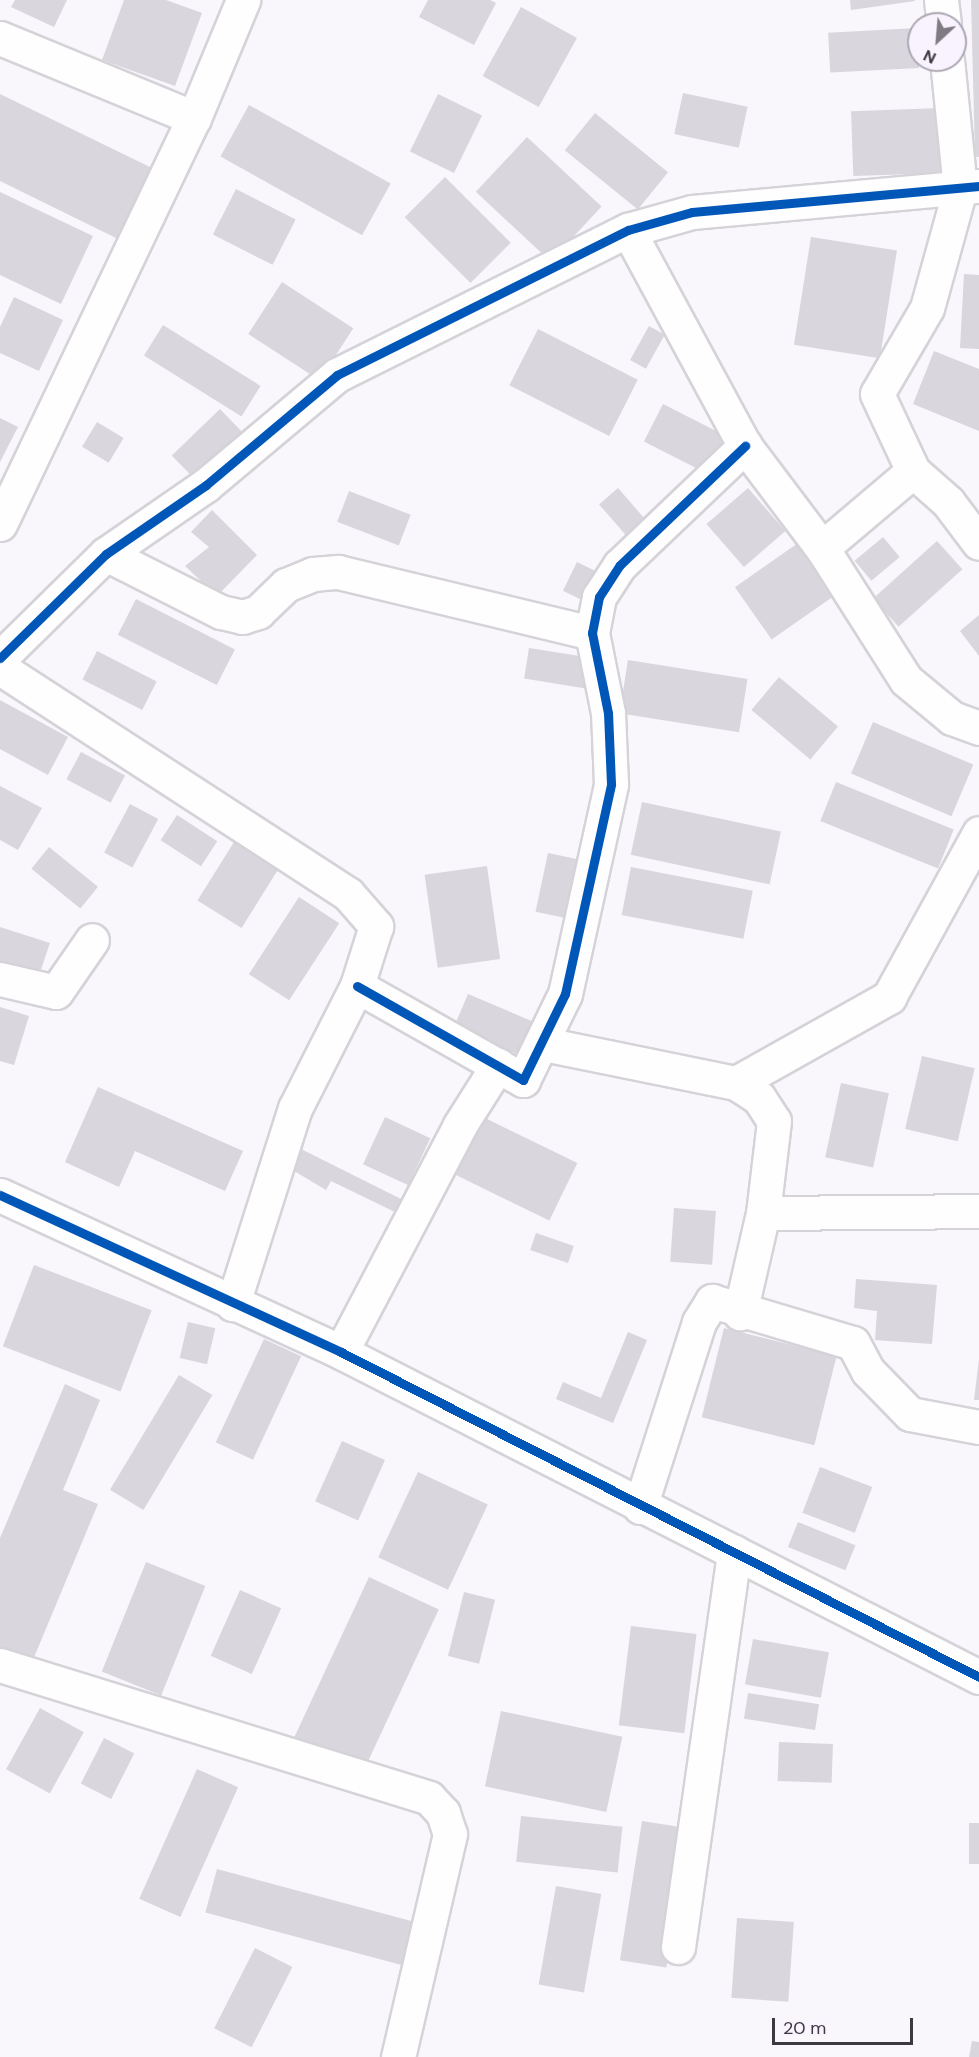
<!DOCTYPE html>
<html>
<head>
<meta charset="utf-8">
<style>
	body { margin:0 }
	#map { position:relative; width:979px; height:2057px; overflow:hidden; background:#f9f6fc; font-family:"DM Sans",sans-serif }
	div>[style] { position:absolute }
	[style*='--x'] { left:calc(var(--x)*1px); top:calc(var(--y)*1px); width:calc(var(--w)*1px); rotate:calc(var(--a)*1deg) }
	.building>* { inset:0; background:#d9d6dd; transform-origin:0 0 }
	.roads { filter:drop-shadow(2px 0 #d5d2d8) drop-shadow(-2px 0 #d5d2d8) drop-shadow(0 2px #d5d2d8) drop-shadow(0 -2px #d5d2d8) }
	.minor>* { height:33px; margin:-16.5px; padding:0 16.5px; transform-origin:16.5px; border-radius:16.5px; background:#fefeff }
	.cycleway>* { height:9px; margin:-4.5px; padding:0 4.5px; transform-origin:4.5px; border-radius:4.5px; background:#0057b8 }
	span { translate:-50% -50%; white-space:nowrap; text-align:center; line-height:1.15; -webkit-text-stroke:4.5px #f9f3ff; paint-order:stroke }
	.north { position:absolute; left:907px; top:12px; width:60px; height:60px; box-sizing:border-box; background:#f9f3ff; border:2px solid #ada9b3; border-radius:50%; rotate:206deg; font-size:16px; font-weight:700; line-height:24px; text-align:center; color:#3c3940 }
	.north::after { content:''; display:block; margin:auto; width:21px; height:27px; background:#7e7b82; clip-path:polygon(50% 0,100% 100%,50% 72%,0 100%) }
	.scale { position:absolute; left:772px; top:2018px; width:141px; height:27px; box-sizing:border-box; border:3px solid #3c3940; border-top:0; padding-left:8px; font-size:18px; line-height:21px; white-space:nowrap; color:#3c3940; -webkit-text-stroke:4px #f9f3ff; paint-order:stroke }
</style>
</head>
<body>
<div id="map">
	<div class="building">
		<div style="clip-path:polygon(15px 0,67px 0,54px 27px,11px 7px)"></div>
		<div style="clip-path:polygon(124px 0,166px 0,202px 13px,175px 86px,102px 60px)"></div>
		<div style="clip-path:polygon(428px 0,490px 0,496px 3px,474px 45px,419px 17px)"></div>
		<div style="clip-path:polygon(850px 0,915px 0,915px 1px,851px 10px)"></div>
		<div style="clip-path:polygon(971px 0,979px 0,979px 157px,975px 157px)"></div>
		<div style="left:521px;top:7px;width:64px;height:79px;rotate:29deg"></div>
		<div style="left:917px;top:28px;width:40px;height:89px;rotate:87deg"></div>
		<div style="left:683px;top:93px;width:66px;height:42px;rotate:12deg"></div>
		<div style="clip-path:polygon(0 94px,152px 168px,118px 239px,0 181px)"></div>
		<div style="left:438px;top:94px;width:49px;height:64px;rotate:26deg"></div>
		<div style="left:249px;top:105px;width:162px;height:59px;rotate:29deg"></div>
		<div style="left:941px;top:108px;width:65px;height:90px;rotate:88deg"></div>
		<div style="left:595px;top:113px;width:94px;height:48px;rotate:39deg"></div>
		<div style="left:527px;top:137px;width:102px;height:75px;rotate:43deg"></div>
		<div style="left:445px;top:177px;width:93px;height:57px;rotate:45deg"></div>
		<div style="left:236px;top:189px;width:67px;height:51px;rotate:27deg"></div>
		<div style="clip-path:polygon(0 192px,93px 236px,61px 304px,0 275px)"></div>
		<div style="left:811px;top:237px;width:87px;height:109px;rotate:9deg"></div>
		<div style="clip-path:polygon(964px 274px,979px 275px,979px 349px,960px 348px)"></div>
		<div style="left:282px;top:282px;width:85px;height:62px;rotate:33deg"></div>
		<div style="clip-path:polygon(14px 297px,63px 320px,39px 371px,0 353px,0 327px)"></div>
		<div style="left:163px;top:325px;width:115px;height:36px;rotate:32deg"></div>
		<div style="left:649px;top:326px;width:18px;height:39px;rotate:29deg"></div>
		<div style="left:538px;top:329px;width:112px;height:63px;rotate:27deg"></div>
		<div style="clip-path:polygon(934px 351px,979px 369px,979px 431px,913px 404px)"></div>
		<div style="left:663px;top:404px;width:75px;height:42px;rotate:27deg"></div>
		<div style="left:220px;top:409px;width:32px;height:67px;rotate:46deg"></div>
		<div style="clip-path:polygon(0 418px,18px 427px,0 462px)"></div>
		<div style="left:97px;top:422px;width:31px;height:29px;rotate:31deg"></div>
		<div style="left:618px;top:488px;width:57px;height:25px;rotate:49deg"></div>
		<div style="left:748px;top:488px;width:57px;height:55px;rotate:49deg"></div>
		<div style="left:349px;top:491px;width:66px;height:33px;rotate:21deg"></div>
		<div style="clip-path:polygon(212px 510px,257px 555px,217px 596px,185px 566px,209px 547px,191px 532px)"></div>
		<div style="left:883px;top:537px;width:26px;height:37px;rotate:50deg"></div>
		<div style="left:937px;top:541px;width:38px;height:86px;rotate:48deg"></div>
		<div style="left:798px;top:543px;width:64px;height:77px;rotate:55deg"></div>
		<div style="left:577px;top:562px;width:34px;height:32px;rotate:26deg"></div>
		<div style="left:136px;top:599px;width:111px;height:40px;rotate:27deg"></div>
		<div style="clip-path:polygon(979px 615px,979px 656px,960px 631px)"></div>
		<div style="left:529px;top:648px;width:64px;height:31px;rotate:9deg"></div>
		<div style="left:97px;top:651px;width:67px;height:32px;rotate:27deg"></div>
		<div style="left:628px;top:660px;width:121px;height:54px;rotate:9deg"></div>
		<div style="left:779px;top:677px;width:77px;height:43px;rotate:40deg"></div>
		<div style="clip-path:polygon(0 700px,68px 737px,48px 775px,0 749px)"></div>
		<div style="left:873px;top:722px;width:109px;height:56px;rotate:23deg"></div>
		<div style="left:81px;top:752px;width:50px;height:31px;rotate:28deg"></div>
		<div style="left:836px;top:782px;width:127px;height:42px;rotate:22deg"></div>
		<div style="clip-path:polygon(0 786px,42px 808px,18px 850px,0 840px)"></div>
		<div style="left:642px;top:802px;width:142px;height:54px;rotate:12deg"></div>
		<div style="left:130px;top:804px;width:32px;height:55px;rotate:28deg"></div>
		<div style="left:177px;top:815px;width:48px;height:30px;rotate:33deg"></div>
		<div style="left:234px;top:842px;width:52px;height:69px;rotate:32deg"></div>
		<div style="left:49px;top:847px;width:63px;height:28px;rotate:39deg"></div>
		<div style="left:548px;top:853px;width:39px;height:60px;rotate:12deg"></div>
		<div style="left:487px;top:866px;width:94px;height:63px;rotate:82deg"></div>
		<div style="left:631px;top:867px;width:124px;height:49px;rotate:11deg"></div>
		<div style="left:299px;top:897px;width:48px;height:92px;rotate:33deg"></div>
		<div style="clip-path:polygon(0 927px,50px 943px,36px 984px,0 973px)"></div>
		<div style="left:468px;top:994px;width:82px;height:36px;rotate:23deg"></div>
		<div style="clip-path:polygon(0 1007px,29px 1016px,14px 1065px,0 1061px)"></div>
		<div style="left:922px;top:1056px;width:54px;height:75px;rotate:13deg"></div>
		<div style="left:841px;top:1083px;width:49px;height:76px;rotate:12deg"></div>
		<div style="clip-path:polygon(98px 1087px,243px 1151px,225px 1191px,135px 1151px,119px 1187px,65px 1162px)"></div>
		<div style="left:385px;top:1117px;width:50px;height:52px;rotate:25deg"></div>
		<div style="left:483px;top:1117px;width:105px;height:64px;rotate:26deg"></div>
		<div style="clip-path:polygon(299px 1148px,403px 1200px,397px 1213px,331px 1181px,326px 1190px,284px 1165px)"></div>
		<div style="left:674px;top:1208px;width:42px;height:54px;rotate:4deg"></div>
		<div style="left:536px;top:1233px;width:40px;height:18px;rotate:19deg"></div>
		<div style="left:34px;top:1265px;width:126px;height:87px;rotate:21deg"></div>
		<div style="clip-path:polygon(856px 1279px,937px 1285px,932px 1344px,875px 1340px,877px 1311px,854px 1308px)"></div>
		<div style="left:188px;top:1322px;width:28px;height:37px;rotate:13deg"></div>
		<div style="left:724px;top:1328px;width:116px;height:92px;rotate:14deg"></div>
		<div style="clip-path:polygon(628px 1332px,647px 1340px,613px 1423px,556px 1399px,563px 1382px,601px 1398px)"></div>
		<div style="left:264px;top:1339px;width:41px;height:114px;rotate:25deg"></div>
		<div style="clip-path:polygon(979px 1359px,979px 1400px,974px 1400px)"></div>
		<div style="left:179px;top:1375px;width:39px;height:134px;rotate:31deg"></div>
		<div style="clip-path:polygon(65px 1384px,100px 1400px,63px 1490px,98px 1504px,30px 1667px,0 1654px,0 1538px)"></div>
		<div style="left:342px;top:1441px;width:47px;height:66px;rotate:24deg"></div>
		<div style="left:820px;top:1467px;width:56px;height:49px;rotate:21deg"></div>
		<div style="left:418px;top:1472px;width:77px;height:94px;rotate:25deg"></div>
		<div style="left:798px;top:1522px;width:62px;height:27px;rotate:22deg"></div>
		<div style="left:146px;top:1562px;width:64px;height:118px;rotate:22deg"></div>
		<div style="left:369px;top:1577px;width:77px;height:179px;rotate:25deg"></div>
		<div style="left:240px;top:1590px;width:45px;height:72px;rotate:24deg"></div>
		<div style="left:464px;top:1592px;width:32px;height:66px;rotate:14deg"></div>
		<div style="left:631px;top:1626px;width:66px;height:100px;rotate:7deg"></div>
		<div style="left:753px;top:1639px;width:77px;height:46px;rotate:10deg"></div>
		<div style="left:748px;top:1693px;width:72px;height:26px;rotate:9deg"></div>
		<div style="left:40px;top:1708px;width:50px;height:70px;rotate:29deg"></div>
		<div style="left:501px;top:1711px;width:124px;height:77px;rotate:12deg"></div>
		<div style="left:104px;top:1738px;width:34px;height:51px;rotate:27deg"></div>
		<div style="left:779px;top:1742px;width:54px;height:39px;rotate:2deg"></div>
		<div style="left:197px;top:1769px;width:45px;height:142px;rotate:24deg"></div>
		<div style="left:521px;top:1816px;width:102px;height:46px;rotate:6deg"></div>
		<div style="left:642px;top:1821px;width:47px;height:141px;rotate:9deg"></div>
		<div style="left:969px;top:1823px;width:10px;height:41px"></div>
		<div style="left:217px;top:1869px;width:204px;height:45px;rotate:15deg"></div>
		<div style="left:556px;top:1886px;width:46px;height:100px;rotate:10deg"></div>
		<div style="left:737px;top:1918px;width:57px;height:80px;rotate:4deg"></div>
		<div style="left:255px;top:1948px;width:42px;height:90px;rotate:27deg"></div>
		<div style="clip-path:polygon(972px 2041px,979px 2042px,979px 2057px,969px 2057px)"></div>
	</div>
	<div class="roads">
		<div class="minor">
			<div style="--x:941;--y:0;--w:24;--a:83"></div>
			<div style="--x:0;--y:38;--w:210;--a:22.4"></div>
			<div style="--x:947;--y:60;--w:130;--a:84.2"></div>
			<div style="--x:960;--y:189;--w:123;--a:105.5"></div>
			<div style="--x:927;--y:308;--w:99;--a:120.2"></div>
			<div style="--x:877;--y:394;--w:85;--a:64.9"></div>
			<div style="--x:913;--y:471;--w:47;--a:41.5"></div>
			<div style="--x:948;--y:502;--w:51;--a:52.9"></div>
			<div style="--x:628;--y:230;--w:246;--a:61.6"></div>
			<div style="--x:745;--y:446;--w:128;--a:53"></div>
			<div style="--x:822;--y:548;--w:156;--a:57.5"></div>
			<div style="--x:906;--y:680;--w:60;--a:39.6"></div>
			<div style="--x:952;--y:718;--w:29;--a:20"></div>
			<div style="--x:0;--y:524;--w:450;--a:-64.5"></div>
			<div style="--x:194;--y:118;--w:128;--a:-67.4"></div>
			<div style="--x:822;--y:548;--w:119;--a:-40.2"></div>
			<div style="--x:106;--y:554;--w:129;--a:26.8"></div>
			<div style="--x:221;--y:612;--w:22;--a:13"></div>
			<div style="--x:242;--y:617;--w:17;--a:-17"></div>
			<div style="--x:258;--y:612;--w:39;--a:-44"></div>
			<div style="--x:286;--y:585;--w:29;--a:-22"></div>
			<div style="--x:313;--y:574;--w:25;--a:-5"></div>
			<div style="--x:338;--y:572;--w:261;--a:13.5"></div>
			<div style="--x:0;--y:658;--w:148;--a:-44.5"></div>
			<div style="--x:106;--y:554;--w:121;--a:-34.6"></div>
			<div style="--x:206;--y:485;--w:171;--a:-40"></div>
			<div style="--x:337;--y:375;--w:325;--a:-26.5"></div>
			<div style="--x:628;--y:230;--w:66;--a:-15.7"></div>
			<div style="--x:692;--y:212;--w:288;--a:-5.2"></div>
			<div style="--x:0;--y:668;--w:415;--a:33"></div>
			<div style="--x:348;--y:894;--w:43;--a:48.8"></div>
			<div style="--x:376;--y:926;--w:63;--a:107.6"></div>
			<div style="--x:357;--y:986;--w:137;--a:116.9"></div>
			<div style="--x:295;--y:1108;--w:206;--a:107.6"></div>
			<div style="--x:0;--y:979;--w:57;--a:13.1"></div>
			<div style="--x:56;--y:992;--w:63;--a:-55.3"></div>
			<div style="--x:357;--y:986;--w:191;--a:29.5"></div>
			<div style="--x:523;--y:1080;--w:96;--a:-64"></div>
			<div style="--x:565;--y:994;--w:215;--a:-77.6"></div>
			<div style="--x:611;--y:784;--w:71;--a:-92.4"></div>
			<div style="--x:608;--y:713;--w:82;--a:-101.3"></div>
			<div style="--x:592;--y:633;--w:37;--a:-79"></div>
			<div style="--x:599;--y:597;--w:38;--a:-57"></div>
			<div style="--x:620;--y:565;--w:173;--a:-43.6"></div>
			<div style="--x:544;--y:1044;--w:196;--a:11.5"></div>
			<div style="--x:736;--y:1083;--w:27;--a:33"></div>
			<div style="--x:759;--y:1098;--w:27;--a:57"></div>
			<div style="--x:774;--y:1121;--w:93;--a:96.8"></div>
			<div style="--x:763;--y:1213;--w:103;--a:103"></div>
			<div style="--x:736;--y:1083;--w:176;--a:-29.3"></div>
			<div style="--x:889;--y:997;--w:187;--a:-61.2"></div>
			<div style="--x:0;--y:1195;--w:375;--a:24.7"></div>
			<div style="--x:341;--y:1352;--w:716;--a:26.99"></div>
			<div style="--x:763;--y:1213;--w:216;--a:-0.5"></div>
			<div style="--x:341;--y:1352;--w:256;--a:-62.3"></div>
			<div style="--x:460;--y:1125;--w:71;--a:-57.7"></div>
			<div style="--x:640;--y:1507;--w:194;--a:-72.3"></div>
			<div style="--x:699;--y:1322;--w:25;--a:-58"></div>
			<div style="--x:712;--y:1301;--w:147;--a:16.6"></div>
			<div style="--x:853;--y:1343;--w:32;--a:62"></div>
			<div style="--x:868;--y:1371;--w:60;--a:45.7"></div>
			<div style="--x:910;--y:1414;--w:70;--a:10.7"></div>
			<div style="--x:0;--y:1665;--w:449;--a:17.2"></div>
			<div style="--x:429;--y:1798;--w:21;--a:47"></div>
			<div style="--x:443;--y:1813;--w:22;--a:72"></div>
			<div style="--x:450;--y:1834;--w:229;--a:103.1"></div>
			<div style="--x:678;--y:1947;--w:399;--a:-81.9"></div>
		</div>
	</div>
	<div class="cycleway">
		<div style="--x:0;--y:658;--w:148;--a:-44.5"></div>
		<div style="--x:106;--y:554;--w:121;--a:-34.6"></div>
		<div style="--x:206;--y:485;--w:171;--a:-40"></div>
		<div style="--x:337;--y:375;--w:325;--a:-26.5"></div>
		<div style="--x:628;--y:230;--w:66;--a:-15.7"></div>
		<div style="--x:692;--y:212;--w:288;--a:-5.2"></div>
		<div style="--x:357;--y:986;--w:191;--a:29.5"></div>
		<div style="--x:523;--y:1080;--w:96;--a:-64"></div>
		<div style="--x:565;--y:994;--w:215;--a:-77.6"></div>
		<div style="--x:611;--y:784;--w:71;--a:-92.4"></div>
		<div style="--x:608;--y:713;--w:82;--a:-101.3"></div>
		<div style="--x:592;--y:633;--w:37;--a:-79"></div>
		<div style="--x:599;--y:597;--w:38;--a:-57"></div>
		<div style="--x:620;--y:565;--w:173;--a:-43.6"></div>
		<div style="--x:0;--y:1195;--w:375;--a:24.7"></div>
		<div style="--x:341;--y:1352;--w:716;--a:26.99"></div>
	</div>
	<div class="north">N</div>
	<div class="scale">20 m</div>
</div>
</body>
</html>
